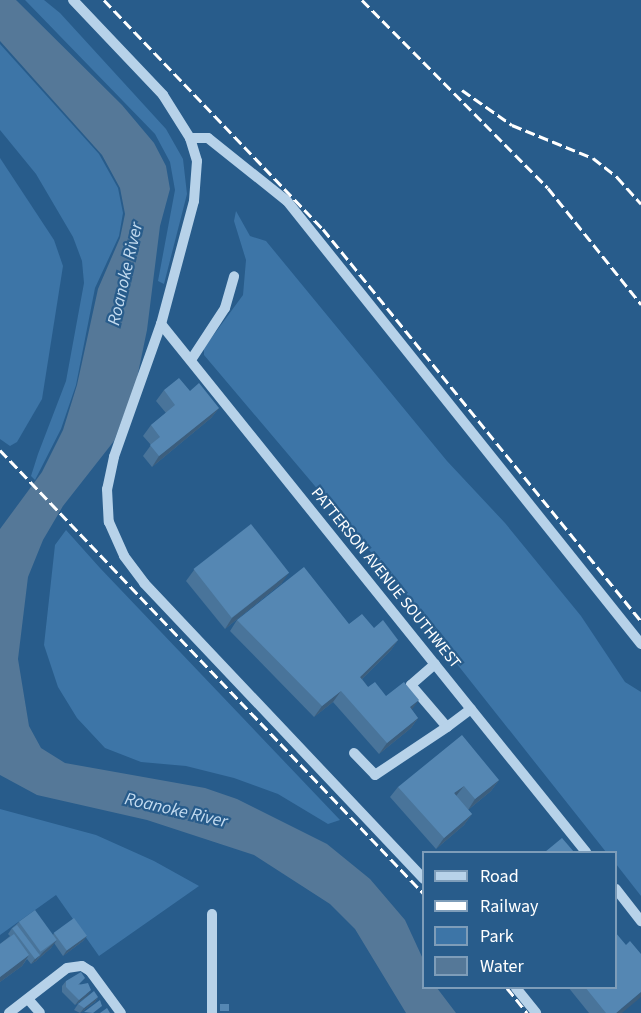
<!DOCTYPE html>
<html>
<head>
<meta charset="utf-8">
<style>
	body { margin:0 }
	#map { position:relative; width:641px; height:1013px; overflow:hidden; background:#285c8b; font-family:"Source Sans 3",sans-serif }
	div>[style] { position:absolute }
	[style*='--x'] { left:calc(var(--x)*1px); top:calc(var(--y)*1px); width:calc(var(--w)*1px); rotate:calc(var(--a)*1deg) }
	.green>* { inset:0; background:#3d75a7 }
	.water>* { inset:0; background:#557898 }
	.minor>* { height:10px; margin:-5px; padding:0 5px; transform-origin:5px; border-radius:5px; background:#b7d2e9 }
	.rail>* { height:3px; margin-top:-1.5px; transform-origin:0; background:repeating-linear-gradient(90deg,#fff 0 10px,transparent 0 14.5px) }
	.wall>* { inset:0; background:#49749a }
	.shaded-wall>* { inset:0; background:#3c5e7d }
	.building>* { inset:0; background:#5587b3; transform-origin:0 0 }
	span { translate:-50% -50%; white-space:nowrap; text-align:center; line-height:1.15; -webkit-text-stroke:4.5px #285c8b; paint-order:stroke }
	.street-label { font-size:16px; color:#fff }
	.water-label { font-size:18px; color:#c3dbf0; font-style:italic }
	.legend { position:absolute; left:422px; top:851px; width:195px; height:138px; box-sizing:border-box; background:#285c8b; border:2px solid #7e9db9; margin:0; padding:8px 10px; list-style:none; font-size:18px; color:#fff }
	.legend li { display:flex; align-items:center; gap:12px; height:30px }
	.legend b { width:30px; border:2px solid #7e9db9 }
</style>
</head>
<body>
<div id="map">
	<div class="green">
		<div style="clip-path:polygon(25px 0,44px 0,60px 13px,166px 129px,183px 159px,187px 194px,164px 284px,158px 281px,175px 190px,170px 162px,155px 134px)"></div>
		<div style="clip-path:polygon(0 44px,99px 154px,118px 188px,123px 213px,119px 236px,95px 288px,76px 385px,61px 429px,35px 480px,31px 476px,38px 454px,66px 381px,84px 283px,82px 261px,73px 237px,36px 174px,0 130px)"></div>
		<div style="clip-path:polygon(0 158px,54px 240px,63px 266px,42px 399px,17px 442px,10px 446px,0 439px)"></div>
		<div style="clip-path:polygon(236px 211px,250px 236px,266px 241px,447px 461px,505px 523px,581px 616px,625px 682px,641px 692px,641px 896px,616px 864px,616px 852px,606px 852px,434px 635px,425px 616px,204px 355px,204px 348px,243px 295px,246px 260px,234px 221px)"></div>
		<div style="clip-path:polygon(66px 530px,100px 568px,340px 820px,328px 824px,278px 794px,234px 778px,186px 766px,141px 762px,105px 748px,77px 718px,58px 687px,44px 645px,55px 545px)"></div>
		<div style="clip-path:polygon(0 809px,96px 835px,154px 861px,199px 886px,99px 956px,56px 895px,0 935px)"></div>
	</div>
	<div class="water">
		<div style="clip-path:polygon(0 0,16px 0,122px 105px,154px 143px,166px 166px,170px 189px,160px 226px,147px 330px,136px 383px,114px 441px,63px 506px,43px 540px,28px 577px,18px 659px,29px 726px,41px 748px,65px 763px,205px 788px,237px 799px,327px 844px,370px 879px,405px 920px,423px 959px,424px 988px,437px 988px,456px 1013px,406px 1013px,355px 929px,330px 904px,254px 855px,147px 820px,37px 795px,0 775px,0 529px,42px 472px,63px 430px,77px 385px,98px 289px,120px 238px,125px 214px,120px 188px,102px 155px,0 41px)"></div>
	</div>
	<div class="minor">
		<div style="--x:73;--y:0;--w:131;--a:46.5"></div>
		<div style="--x:163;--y:95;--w:51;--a:57.9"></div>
		<div style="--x:190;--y:138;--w:24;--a:73"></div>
		<div style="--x:197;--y:161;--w:40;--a:94.3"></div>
		<div style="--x:194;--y:201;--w:127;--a:105"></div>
		<div style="--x:161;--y:324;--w:141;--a:109.5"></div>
		<div style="--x:114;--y:457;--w:33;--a:102"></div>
		<div style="--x:107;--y:489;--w:33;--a:87"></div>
		<div style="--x:109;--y:522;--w:37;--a:66"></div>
		<div style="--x:124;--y:556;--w:34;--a:53"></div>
		<div style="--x:144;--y:583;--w:407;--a:46.6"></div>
		<div style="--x:190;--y:138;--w:18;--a:0"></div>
		<div style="--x:208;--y:138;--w:101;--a:38.6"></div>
		<div style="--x:287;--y:201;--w:567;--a:51.37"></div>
		<div style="--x:161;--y:324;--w:678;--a:51.17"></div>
		<div style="--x:191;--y:360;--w:62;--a:-56.8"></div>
		<div style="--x:225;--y:308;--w:33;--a:-74"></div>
		<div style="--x:435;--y:664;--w:32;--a:139"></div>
		<div style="--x:411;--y:685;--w:55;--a:49.4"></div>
		<div style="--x:447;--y:727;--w:30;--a:-37"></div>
		<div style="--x:354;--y:753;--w:30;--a:46"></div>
		<div style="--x:375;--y:775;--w:87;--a:-33.7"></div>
		<div style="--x:616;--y:889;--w:41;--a:52"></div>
		<div style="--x:212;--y:914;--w:99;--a:90"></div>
		<div style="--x:516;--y:988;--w:32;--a:51"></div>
		<div style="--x:28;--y:999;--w:18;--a:49"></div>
		<div style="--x:9;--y:1013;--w:73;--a:-37.8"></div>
		<div style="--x:67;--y:968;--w:15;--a:-8"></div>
		<div style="--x:82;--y:966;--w:9;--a:32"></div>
		<div style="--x:90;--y:971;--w:52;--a:53.6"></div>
	</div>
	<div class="rail">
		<div style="--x:104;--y:0;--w:317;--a:46.3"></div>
		<div style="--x:323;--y:229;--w:505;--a:50.95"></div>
		<div style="--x:362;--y:0;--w:264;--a:45.3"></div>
		<div style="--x:548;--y:188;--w:149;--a:51.3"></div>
		<div style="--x:462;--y:90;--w:61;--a:35"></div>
		<div style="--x:512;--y:125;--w:87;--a:22.2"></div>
		<div style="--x:593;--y:158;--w:31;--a:38"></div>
		<div style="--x:617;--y:177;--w:36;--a:48"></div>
		<div style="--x:0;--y:450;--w:614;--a:46.32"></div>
		<div style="--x:507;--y:988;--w:32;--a:51"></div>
	</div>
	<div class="wall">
		<div style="clip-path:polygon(164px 390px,190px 391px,219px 408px,211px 418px,152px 467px,143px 456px,151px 445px,143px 436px,151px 425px,166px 413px,156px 401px)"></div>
		<div style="clip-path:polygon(194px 570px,282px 583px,225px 629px,186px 581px)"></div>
		<div style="clip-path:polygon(237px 620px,349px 624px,374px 628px,398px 640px,391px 650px,362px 679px,368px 687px,412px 710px,418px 718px,411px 728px,379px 754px,333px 702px,314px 717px,230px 631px)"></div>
		<div style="clip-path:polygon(499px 780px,491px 791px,468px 810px,472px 814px,464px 825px,436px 849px,390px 797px,398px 787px)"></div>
		<div style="clip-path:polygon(19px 922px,53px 935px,54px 933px,87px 936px,83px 941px,63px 956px,54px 943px,51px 948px,36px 961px,31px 964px,27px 959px,22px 966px,0 982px,0 944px,10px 936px,8px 934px,12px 928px)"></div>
		<div style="clip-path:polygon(66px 981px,80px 984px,88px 996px,75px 1005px,62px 992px,62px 986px)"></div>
		<div style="clip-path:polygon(568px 987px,615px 987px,622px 1013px,589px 1013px)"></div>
		<div style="clip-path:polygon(98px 997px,95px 1002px,80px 1013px,74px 1010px,78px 1004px)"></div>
	</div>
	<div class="shaded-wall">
		<div style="clip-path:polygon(219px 408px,211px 418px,152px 467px,159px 456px)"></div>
		<div style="clip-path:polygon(289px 573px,282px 583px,225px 629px,232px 618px)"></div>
		<div style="clip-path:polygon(398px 640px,391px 650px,353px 688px,360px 677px)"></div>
		<div style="clip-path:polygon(341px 691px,333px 702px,314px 717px,322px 706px)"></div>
		<div style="clip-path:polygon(419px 700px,411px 711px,410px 707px)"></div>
		<div style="clip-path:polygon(418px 718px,411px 728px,379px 754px,387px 743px)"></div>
		<div style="clip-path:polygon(499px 780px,491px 791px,468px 810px,475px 799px)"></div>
		<div style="clip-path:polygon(464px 786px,456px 796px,454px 793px)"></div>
		<div style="clip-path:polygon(472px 814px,464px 825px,436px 849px,444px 838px)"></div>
		<div style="clip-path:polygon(87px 936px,83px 941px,63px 956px,67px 950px)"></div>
		<div style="clip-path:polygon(57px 940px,51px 948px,36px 961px,42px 953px)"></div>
		<div style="clip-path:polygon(29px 955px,22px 966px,0 982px,0 977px)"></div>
		<div style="clip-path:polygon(40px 955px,36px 961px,31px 964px,35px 959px)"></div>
		<div style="clip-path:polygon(91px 990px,88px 996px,75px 1005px,79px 1000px)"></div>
		<div style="clip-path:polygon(641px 992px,641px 997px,622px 1013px,616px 1013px)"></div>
		<div style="clip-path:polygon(98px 997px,95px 1002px,80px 1013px,84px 1008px)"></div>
	</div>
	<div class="building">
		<div style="clip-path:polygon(179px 378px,190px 391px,199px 383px,219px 408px,159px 456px,150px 445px,160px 437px,151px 425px,175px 405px,164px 390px)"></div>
		<div style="left:251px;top:524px;width:62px;height:73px;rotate:52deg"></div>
		<div style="clip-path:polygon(304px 567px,349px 624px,362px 614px,374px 628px,383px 620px,398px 640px,360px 677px,368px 687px,375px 682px,386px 696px,404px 682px,419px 700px,410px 707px,418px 718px,387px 743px,341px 691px,322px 706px,237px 620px)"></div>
		<div style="clip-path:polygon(462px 735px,499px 780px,475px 799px,464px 786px,454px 793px,472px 814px,444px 838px,398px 787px)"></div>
		<div style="clip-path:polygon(562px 838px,574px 852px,545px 852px)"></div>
		<div style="left:35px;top:910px;width:37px;height:20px;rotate:54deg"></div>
		<div style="left:74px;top:918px;width:22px;height:25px;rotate:54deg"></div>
		<div style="left:17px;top:925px;width:38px;height:6px;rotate:53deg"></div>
		<div style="clip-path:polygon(615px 932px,626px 945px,630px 941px,641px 954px,641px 992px,616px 1013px,606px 1013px,585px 987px,615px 987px)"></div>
		<div style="clip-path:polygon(14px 934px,29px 955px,0 977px,0 944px)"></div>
		<div style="clip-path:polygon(81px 972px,85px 978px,78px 985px,88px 983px,91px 990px,79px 1000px,66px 987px,66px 981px)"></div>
		<div style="clip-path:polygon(94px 991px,98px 997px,84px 1008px,78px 1004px)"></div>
		<div style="clip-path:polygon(100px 1000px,102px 1006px,93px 1013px,84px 1012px)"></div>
		<div style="left:220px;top:1004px;width:9px;height:7px"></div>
		<div style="clip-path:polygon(107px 1008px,110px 1013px,100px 1013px)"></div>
	</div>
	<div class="street-label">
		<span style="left:386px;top:578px;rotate:51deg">PATTERSON AVENUE SOUTHWEST</span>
	</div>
	<div class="water-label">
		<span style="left:126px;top:274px;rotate:-77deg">Roanoke River</span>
		<span style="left:176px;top:811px;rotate:13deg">Roanoke River</span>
	</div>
	<ul class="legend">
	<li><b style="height:8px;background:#b7d2e9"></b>Road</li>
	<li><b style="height:8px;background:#fff"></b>Railway</li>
	<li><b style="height:16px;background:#3d75a7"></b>Park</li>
	<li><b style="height:16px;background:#557898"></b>Water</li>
	</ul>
</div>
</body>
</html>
